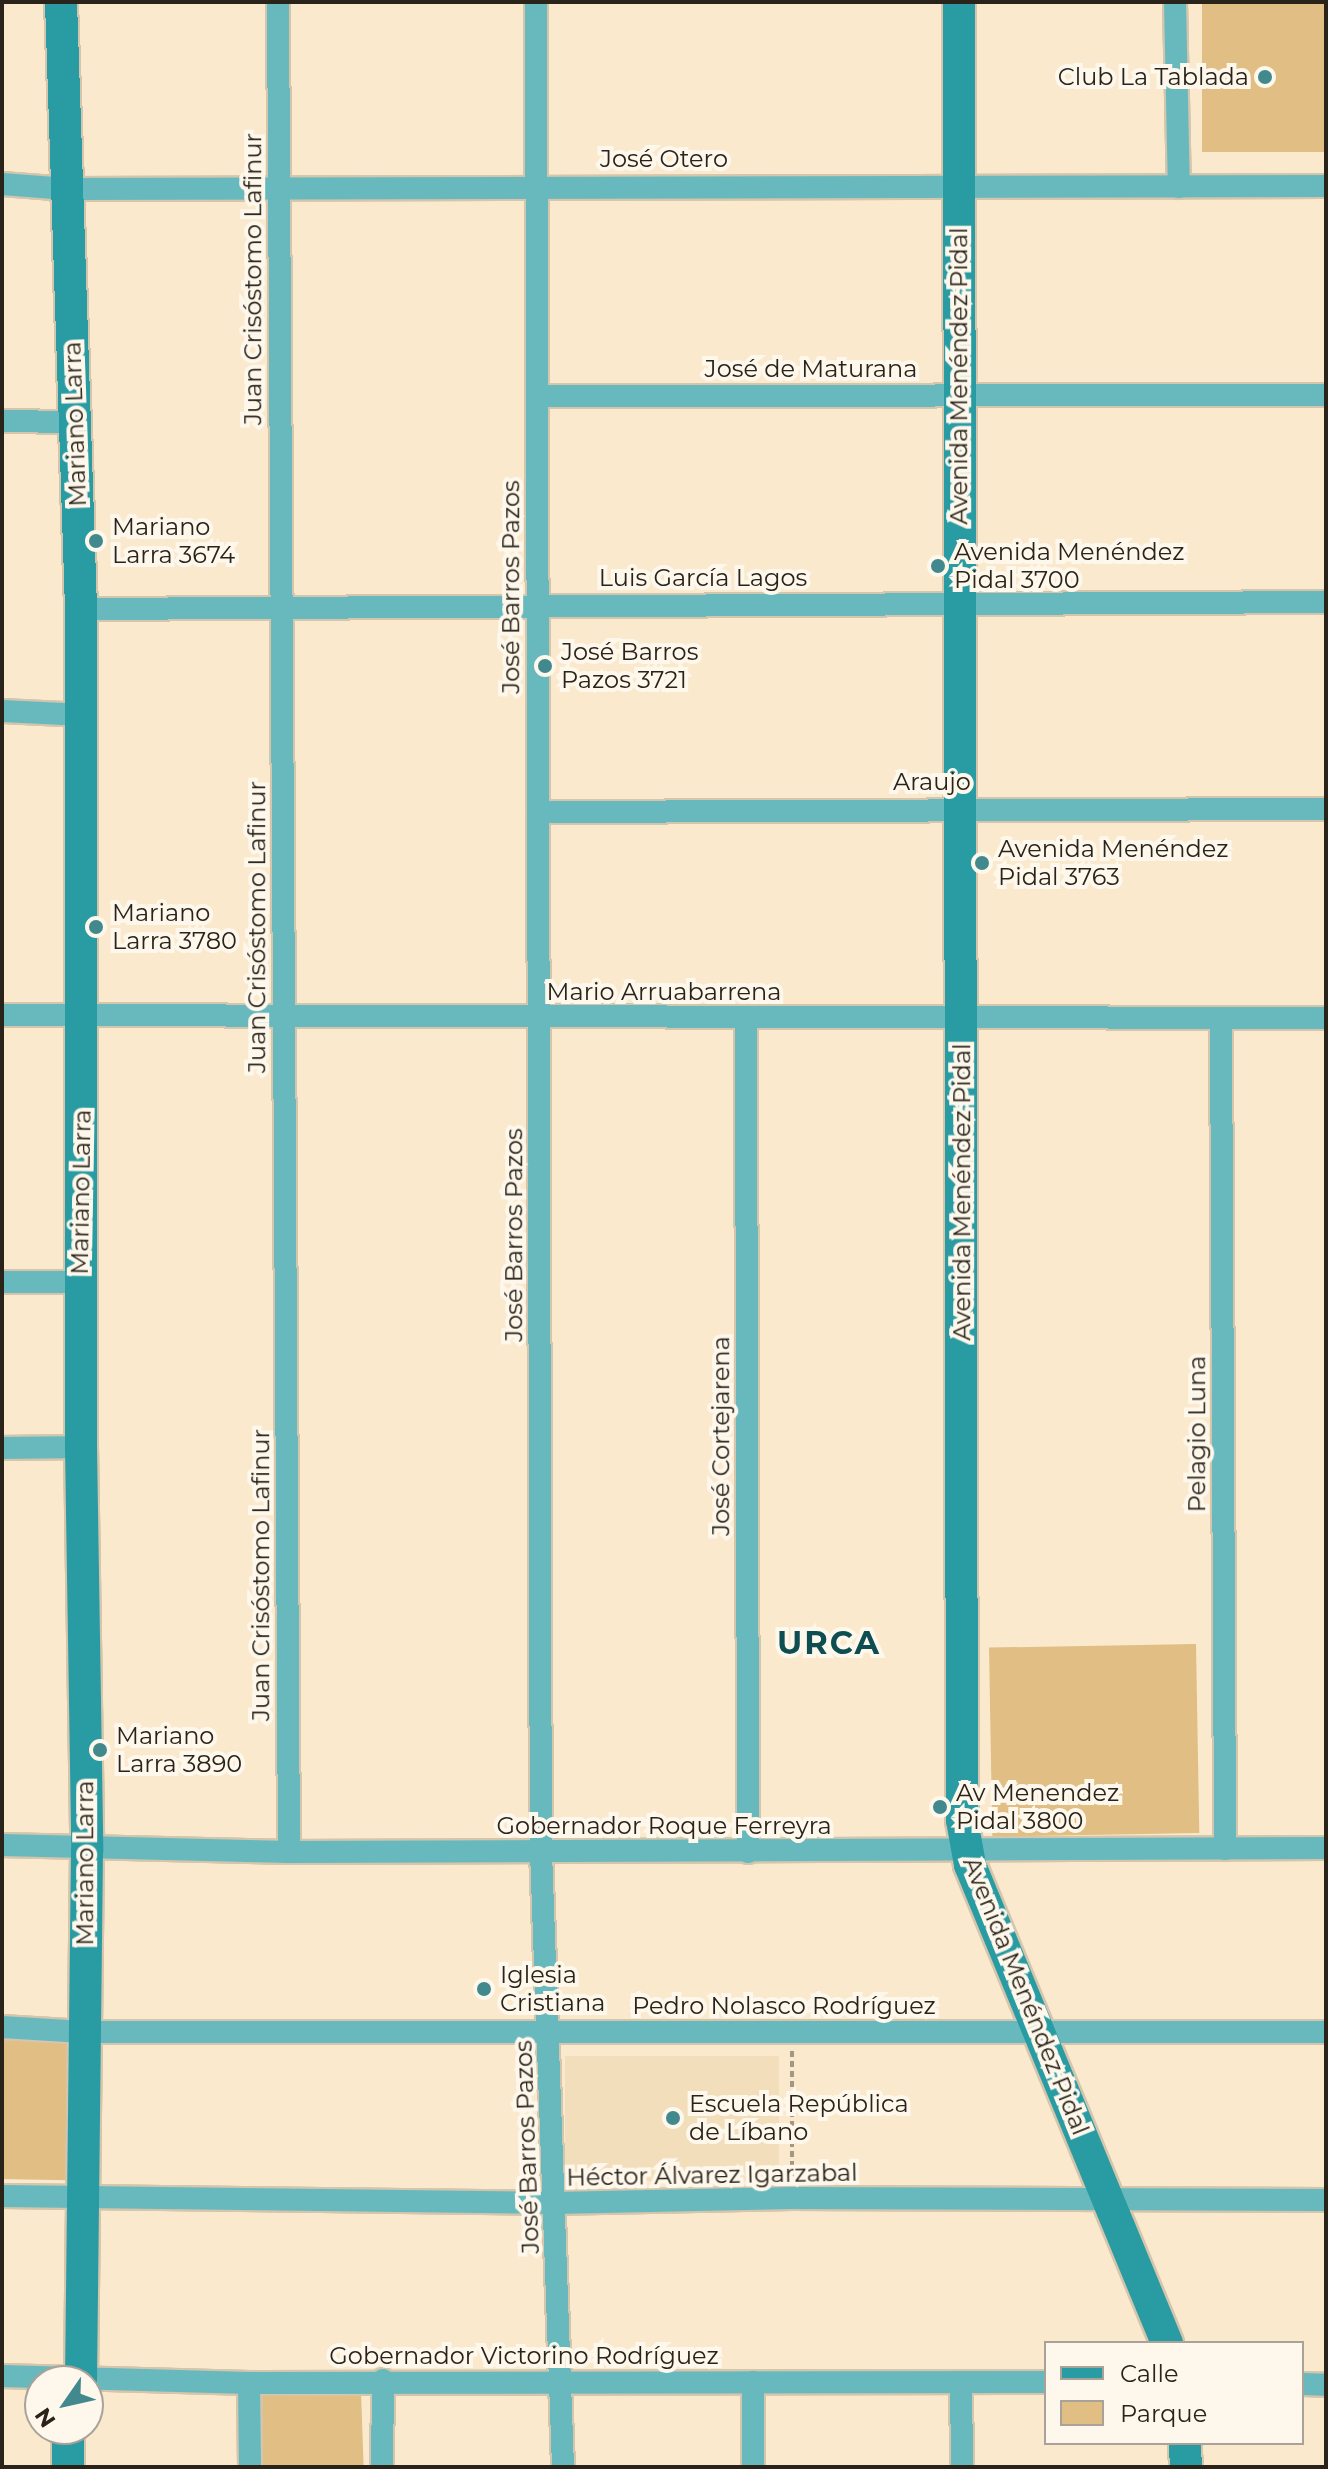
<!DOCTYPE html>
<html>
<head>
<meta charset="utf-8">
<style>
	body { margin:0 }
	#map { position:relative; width:1328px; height:2469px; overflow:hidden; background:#fae9cd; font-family:Montserrat,sans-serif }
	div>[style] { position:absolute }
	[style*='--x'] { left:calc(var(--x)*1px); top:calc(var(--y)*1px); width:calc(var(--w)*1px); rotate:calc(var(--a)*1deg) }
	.built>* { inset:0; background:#f3debb; transform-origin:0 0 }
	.green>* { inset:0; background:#e0be84; transform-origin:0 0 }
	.path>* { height:4px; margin-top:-2px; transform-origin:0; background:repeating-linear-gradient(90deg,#a39682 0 6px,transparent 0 10px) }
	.roads { filter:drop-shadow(2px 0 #d4c5ad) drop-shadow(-2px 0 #d4c5ad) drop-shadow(0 2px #d4c5ad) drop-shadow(0 -2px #d4c5ad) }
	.street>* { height:22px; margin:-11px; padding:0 11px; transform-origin:11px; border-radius:11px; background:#67b9be }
	.secondary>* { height:32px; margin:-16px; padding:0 16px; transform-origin:16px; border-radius:16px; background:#299ba2 }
	.dots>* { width:22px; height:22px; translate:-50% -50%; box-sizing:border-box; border:4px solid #fef7ec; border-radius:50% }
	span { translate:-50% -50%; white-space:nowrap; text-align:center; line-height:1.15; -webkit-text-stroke:8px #fef7ec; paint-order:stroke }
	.poi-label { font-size:24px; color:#292319 }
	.right { translate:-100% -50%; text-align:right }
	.left { translate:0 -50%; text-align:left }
	.street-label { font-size:24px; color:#292319 }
	.district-label { font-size:32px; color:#0e4d51; font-weight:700; letter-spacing:2px }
	.frame { position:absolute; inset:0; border:4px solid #292319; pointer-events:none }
	.legend { position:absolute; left:1044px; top:2341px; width:260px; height:104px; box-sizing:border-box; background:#fef7ec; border:2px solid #a9a298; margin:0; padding:10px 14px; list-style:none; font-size:24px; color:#292319 }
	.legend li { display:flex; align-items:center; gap:16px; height:40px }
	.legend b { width:40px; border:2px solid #a9a298 }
	.north { position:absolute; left:24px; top:2365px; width:80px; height:80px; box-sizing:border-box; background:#fef7ec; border:2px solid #a9a298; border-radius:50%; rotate:236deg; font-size:22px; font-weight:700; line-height:32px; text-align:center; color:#292319 }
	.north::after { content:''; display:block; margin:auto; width:28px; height:36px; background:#41898d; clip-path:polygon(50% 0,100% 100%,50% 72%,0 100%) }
</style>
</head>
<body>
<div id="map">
	<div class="built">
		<div style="left:565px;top:2056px;width:214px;height:125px"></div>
	</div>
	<div class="green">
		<div style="left:1202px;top:2px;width:124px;height:150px"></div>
		<div style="left:1196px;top:1644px;width:189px;height:207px;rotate:89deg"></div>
		<div style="left:2px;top:2039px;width:69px;height:140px;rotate:1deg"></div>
		<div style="left:361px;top:2392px;width:75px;height:102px;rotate:88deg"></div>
	</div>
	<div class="path">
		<div style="--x:792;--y:2177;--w:127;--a:-90"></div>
	</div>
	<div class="roads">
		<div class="street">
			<div style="--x:278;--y:2;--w:1850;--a:89.66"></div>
			<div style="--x:536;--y:2;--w:1850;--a:89.85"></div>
			<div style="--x:541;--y:1852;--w:615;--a:87.95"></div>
			<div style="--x:1175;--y:2;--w:185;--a:88.8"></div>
			<div style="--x:2;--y:184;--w:65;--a:4.4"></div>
			<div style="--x:67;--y:189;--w:1259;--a:-0.14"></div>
			<div style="--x:537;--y:396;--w:789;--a:-0.07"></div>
			<div style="--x:2;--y:421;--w:72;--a:0.8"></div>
			<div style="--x:81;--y:609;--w:1245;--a:-0.32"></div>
			<div style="--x:2;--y:711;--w:80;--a:2.9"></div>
			<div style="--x:538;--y:812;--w:788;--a:-0.22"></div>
			<div style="--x:2;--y:1015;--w:1324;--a:0.13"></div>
			<div style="--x:746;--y:1019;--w:833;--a:89.86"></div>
			<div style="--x:1221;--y:1019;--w:830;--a:89.72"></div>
			<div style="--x:2;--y:1282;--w:79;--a:0"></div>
			<div style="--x:2;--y:1448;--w:79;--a:-0.7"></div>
			<div style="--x:2;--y:1845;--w:287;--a:1.4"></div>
			<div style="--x:289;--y:1852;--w:1037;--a:-0.22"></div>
			<div style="--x:2;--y:2027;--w:82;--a:3.5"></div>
			<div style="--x:84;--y:2032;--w:1242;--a:0"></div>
			<div style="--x:2;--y:2196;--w:552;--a:0.73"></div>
			<div style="--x:554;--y:2203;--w:238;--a:-1.2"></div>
			<div style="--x:792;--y:2198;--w:534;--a:0.21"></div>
			<div style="--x:2;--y:2376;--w:247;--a:1.6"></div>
			<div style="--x:249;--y:2383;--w:797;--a:-0.07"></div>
			<div style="--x:961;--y:2382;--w:85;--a:89.3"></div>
			<div style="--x:249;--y:2383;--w:84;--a:89.3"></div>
			<div style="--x:1302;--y:2384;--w:24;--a:2"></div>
			<div style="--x:382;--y:2467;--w:87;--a:-89.3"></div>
			<div style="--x:753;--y:2467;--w:85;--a:-90"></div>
		</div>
		<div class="secondary">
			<div style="--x:61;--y:2;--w:607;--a:88.11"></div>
			<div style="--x:81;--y:609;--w:838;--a:90"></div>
			<div style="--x:81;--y:1447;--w:404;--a:89.1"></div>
			<div style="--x:87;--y:1851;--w:530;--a:90.65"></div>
			<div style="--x:959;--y:2;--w:1818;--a:89.91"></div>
			<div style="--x:962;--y:1820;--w:46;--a:79.9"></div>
			<div style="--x:970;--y:1865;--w:517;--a:67.6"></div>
			<div style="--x:68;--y:2429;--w:38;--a:90"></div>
			<div style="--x:1185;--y:2443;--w:24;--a:88"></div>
		</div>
	</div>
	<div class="dots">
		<div style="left:1265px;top:77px;background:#41898d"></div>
		<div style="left:96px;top:541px;background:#41898d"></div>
		<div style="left:938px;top:566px;background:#41898d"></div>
		<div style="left:545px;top:666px;background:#41898d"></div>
		<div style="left:982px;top:863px;background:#41898d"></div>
		<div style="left:96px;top:927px;background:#41898d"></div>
		<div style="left:100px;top:1750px;background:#41898d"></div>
		<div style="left:940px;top:1807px;background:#41898d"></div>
		<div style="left:484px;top:1989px;background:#41898d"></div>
		<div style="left:673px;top:2118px;background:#41898d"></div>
	</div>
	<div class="poi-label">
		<span class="right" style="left:1249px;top:77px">Club La Tablada</span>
		<span class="left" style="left:112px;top:541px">Mariano<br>Larra 3674</span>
		<span class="left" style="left:954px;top:566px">Avenida Menéndez<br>Pidal 3700</span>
		<span class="left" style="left:561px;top:666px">José Barros<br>Pazos 3721</span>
		<span class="left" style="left:998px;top:863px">Avenida Menéndez<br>Pidal 3763</span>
		<span class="left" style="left:112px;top:927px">Mariano<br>Larra 3780</span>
		<span class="left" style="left:116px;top:1750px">Mariano<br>Larra 3890</span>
		<span class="left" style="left:956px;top:1807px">Av Menendez<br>Pidal 3800</span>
		<span class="left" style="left:500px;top:1989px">Iglesia<br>Cristiana</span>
		<span class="left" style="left:689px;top:2118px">Escuela República<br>de Líbano</span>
	</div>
	<div class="street-label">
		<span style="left:664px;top:159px">José Otero</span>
		<span style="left:253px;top:279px;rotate:-90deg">Juan Crisóstomo Lafinur</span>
		<span style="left:811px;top:369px">José de Maturana</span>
		<span style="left:959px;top:376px;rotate:-90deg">Avenida Menéndez Pidal</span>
		<span style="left:75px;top:424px;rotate:-92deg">Mariano Larra</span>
		<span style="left:703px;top:578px">Luis García Lagos</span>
		<span style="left:511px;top:587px;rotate:-90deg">José Barros Pazos</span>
		<span style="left:932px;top:782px">Araujo</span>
		<span style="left:257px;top:927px;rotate:-90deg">Juan Crisóstomo Lafinur</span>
		<span style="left:664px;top:992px">Mario Arruabarrena</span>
		<span style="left:81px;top:1192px;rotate:-89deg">Mariano Larra</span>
		<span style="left:962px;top:1192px;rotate:-90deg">Avenida Menéndez Pidal</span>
		<span style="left:514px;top:1235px;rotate:-90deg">José Barros Pazos</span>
		<span style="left:1197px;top:1434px;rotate:-90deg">Pelagio Luna</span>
		<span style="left:721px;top:1436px;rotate:-90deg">José Cortejarena</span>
		<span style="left:261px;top:1575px;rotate:-90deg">Juan Crisóstomo Lafinur</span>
		<span style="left:664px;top:1826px">Gobernador Roque Ferreyra</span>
		<span style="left:85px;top:1863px;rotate:-90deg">Mariano Larra</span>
		<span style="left:1026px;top:1996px;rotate:68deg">Avenida Menéndez Pidal</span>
		<span style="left:784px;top:2006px">Pedro Nolasco Rodríguez</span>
		<span style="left:527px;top:2147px;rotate:-92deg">José Barros Pazos</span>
		<span style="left:712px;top:2175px;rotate:-1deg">Héctor Álvarez Igarzabal</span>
		<span style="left:524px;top:2356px">Gobernador Victorino Rodríguez</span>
	</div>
	<div class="district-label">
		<span style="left:829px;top:1643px">URCA</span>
	</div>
	<div class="frame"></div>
	<ul class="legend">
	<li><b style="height:10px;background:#299ba2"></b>Calle</li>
	<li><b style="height:22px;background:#e0be84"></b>Parque</li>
	</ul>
	<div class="north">N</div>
</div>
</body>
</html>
